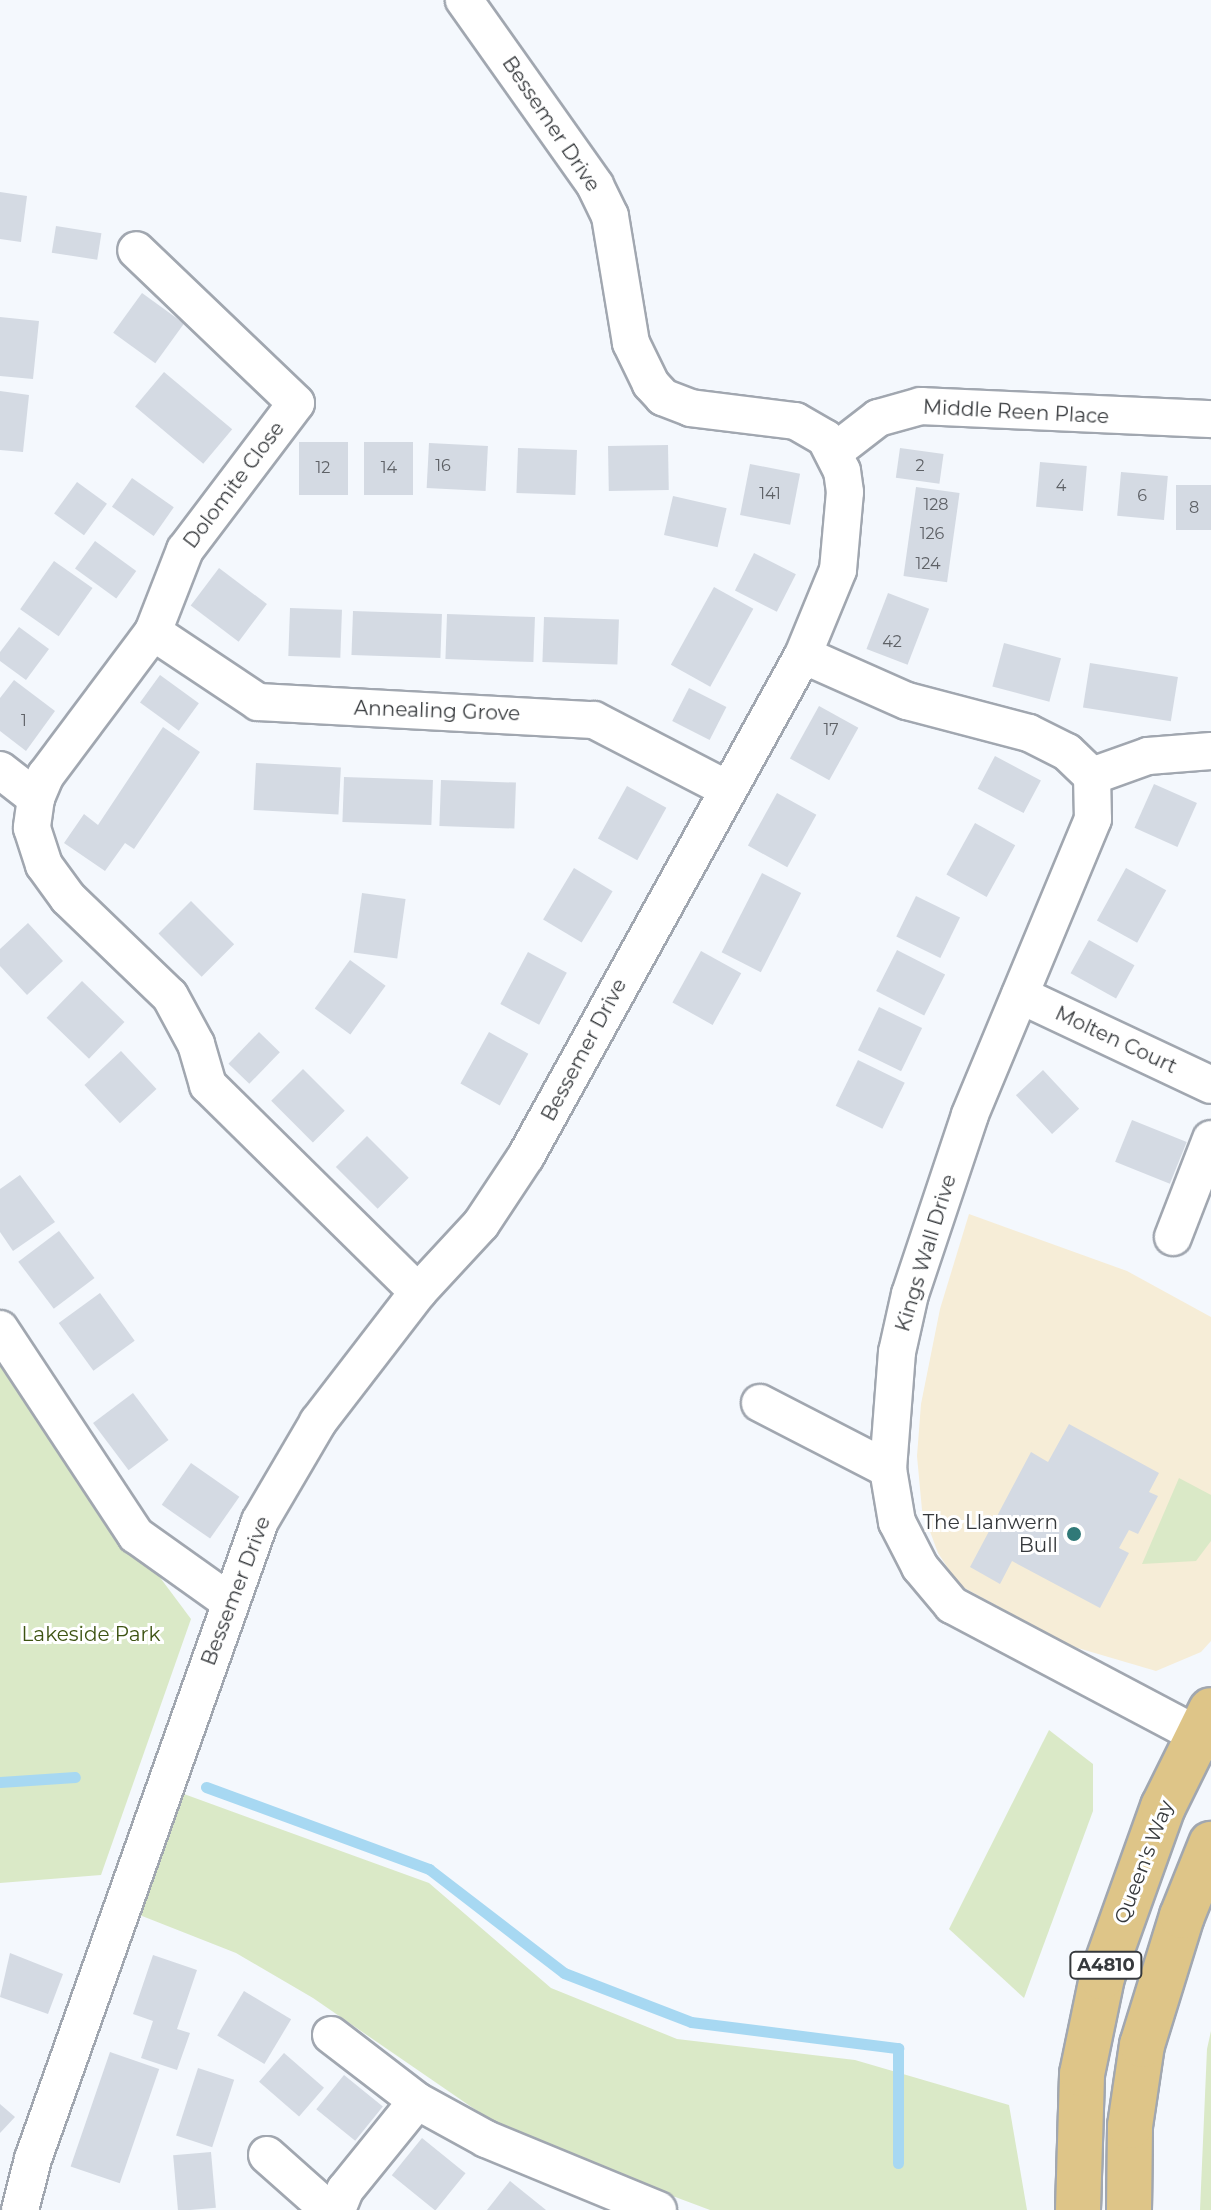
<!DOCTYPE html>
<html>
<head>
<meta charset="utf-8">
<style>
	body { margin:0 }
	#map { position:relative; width:1211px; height:2210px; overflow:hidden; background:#f4f8fd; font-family:Montserrat,sans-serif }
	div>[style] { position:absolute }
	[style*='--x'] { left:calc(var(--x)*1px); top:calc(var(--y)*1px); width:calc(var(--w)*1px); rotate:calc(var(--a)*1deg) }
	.commercial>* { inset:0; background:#f6edd7 }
	.green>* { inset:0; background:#dae9c7 }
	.stream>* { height:11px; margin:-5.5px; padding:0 5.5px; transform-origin:5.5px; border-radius:5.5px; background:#a7d8f2 }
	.building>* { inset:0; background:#d4dae3; transform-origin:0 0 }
	.roads { filter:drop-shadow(2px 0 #a1a7b0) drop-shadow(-2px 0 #a1a7b0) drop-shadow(0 2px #a1a7b0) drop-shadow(0 -2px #a1a7b0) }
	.minor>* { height:36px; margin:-18px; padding:0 18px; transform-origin:18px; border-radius:18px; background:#fff }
	.major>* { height:44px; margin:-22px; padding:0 22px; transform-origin:22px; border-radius:22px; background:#dec588 }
	.dots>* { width:22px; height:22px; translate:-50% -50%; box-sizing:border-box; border:4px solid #fff; border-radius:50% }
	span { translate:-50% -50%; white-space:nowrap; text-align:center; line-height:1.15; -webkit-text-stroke:6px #fff; paint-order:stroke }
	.number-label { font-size:16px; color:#5e6166 }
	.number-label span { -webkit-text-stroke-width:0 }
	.shield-label span { padding:2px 6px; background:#fff; border:2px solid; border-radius:6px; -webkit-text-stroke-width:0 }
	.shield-label { font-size:18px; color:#36393c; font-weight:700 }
	.street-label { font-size:20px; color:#36393c }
	.poi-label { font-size:20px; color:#36393c }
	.right { translate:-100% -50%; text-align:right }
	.park-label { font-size:20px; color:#3d5312 }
</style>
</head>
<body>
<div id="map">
	<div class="commercial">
		<div style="clip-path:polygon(969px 1214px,1127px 1271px,1211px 1317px,1211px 1641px,1201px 1652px,1156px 1671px,1071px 1646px,959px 1585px,938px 1553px,922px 1510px,917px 1456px,921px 1404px,940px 1309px)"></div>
	</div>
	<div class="green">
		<div style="clip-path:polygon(0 1363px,191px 1619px,101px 1875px,0 1883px)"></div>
		<div style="clip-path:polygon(1179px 1478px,1211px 1495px,1211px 1541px,1196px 1561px,1142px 1564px)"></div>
		<div style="clip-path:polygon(1049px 1730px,1093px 1764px,1093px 1811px,1024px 1998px,949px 1929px)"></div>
		<div style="clip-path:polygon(184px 1794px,429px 1883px,551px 1988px,677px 2039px,855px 2060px,1009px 2105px,1027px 2210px,710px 2210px,515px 2137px,313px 1998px,236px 1953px,137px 1914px)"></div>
		<div style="clip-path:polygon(1211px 2031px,1211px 2210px,1200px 2210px,1207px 2049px)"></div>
	</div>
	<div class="stream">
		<div style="--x:0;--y:1782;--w:75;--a:-3.8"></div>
		<div style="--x:206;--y:1787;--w:238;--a:20.2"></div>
		<div style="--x:429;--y:1869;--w:170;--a:37.6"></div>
		<div style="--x:564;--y:1973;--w:136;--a:21.1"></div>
		<div style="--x:691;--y:2022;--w:209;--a:7.2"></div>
		<div style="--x:898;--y:2048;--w:115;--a:90"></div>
	</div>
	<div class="building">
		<div style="clip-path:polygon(0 192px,27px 196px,21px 242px,0 239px)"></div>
		<div style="left:56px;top:226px;width:46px;height:27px;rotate:9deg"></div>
		<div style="left:142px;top:293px;width:52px;height:49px;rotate:36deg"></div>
		<div style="clip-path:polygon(0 317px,39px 321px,33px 379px,0 376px)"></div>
		<div style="left:164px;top:372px;width:89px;height:45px;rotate:40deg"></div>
		<div style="clip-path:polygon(0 391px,29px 395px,23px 452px,0 450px)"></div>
		<div style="left:299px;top:442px;width:49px;height:53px"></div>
		<div style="left:364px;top:442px;width:49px;height:53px"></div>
		<div style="left:429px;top:443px;width:59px;height:45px;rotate:3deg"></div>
		<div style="left:668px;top:445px;width:45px;height:60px;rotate:89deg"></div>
		<div style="left:518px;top:448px;width:59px;height:45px;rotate:2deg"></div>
		<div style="left:900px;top:448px;width:44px;height:30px;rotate:8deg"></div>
		<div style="left:1040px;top:462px;width:47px;height:45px;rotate:5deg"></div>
		<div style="left:750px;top:464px;width:51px;height:52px;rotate:11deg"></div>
		<div style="left:1121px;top:472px;width:47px;height:44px;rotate:5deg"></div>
		<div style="left:132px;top:478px;width:51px;height:35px;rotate:35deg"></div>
		<div style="left:77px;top:482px;width:37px;height:39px;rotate:36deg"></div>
		<div style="left:1211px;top:485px;width:45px;height:35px;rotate:90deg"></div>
		<div style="left:916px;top:487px;width:44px;height:90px;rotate:8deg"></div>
		<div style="left:673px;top:496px;width:55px;height:40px;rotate:13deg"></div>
		<div style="left:95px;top:541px;width:51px;height:34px;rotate:36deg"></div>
		<div style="left:754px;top:553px;width:47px;height:42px;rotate:27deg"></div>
		<div style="left:54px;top:561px;width:47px;height:59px;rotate:35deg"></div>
		<div style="left:219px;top:568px;width:60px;height:47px;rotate:37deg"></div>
		<div style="left:714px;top:587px;width:45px;height:89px;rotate:29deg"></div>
		<div style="left:888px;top:593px;width:44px;height:60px;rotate:21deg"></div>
		<div style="left:290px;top:608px;width:52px;height:48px;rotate:2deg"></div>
		<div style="left:353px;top:611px;width:89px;height:44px;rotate:2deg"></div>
		<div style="left:447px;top:614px;width:88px;height:45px;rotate:2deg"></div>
		<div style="left:544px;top:617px;width:75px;height:45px;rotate:2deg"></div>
		<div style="clip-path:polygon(19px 627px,49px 649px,26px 680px,0 661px,0 652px)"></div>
		<div style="left:1004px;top:643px;width:59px;height:45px;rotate:15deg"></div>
		<div style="left:1090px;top:663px;width:89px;height:45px;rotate:9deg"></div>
		<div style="left:160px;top:675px;width:48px;height:34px;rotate:36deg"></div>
		<div style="clip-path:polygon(14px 680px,55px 711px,26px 751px,0 731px,0 698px)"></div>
		<div style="left:689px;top:688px;width:42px;height:37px;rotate:27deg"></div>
		<div style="left:819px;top:706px;width:45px;height:60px;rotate:29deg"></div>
		<div style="clip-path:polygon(163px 727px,200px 752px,134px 849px,125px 843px,105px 871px,64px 843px,84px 814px,98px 825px)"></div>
		<div style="left:995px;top:756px;width:52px;height:37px;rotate:28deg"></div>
		<div style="left:256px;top:763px;width:85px;height:47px;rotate:3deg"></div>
		<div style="left:344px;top:777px;width:89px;height:45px;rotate:2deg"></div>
		<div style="left:441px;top:780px;width:75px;height:46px;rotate:2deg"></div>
		<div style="left:1154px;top:784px;width:47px;height:48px;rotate:24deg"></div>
		<div style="left:627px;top:786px;width:45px;height:60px;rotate:29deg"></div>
		<div style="left:777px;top:793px;width:45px;height:60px;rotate:29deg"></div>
		<div style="left:975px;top:823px;width:46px;height:59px;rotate:29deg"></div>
		<div style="left:574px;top:868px;width:45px;height:60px;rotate:31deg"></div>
		<div style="left:1126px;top:868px;width:46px;height:60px;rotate:29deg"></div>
		<div style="left:762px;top:873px;width:44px;height:89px;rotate:27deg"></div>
		<div style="left:362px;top:893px;width:44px;height:60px;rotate:8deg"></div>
		<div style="left:916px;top:896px;width:49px;height:45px;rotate:26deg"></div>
		<div style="left:191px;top:901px;width:61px;height:46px;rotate:45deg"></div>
		<div style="clip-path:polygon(28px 923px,63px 961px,27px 995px,0 966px,0 949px)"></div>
		<div style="left:1089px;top:940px;width:52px;height:38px;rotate:29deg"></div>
		<div style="left:897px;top:950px;width:54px;height:46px;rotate:27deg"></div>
		<div style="left:701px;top:951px;width:46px;height:59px;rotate:29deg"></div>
		<div style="left:528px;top:952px;width:44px;height:59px;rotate:28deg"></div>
		<div style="left:350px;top:960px;width:44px;height:60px;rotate:36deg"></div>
		<div style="left:82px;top:981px;width:59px;height:51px;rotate:44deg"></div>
		<div style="left:879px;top:1007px;width:48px;height:48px;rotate:26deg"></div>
		<div style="left:259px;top:1032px;width:29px;height:44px;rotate:44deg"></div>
		<div style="left:489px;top:1032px;width:45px;height:59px;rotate:29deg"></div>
		<div style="left:121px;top:1051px;width:52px;height:50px;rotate:47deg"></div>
		<div style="left:858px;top:1060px;width:52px;height:51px;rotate:26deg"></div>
		<div style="left:303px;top:1069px;width:59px;height:45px;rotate:45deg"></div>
		<div style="left:1043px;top:1070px;width:53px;height:37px;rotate:47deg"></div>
		<div style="left:1132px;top:1120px;width:59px;height:45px;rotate:22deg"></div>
		<div style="left:367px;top:1136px;width:59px;height:44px;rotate:45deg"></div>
		<div style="clip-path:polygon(20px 1175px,55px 1222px,13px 1251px,0 1232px,0 1189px)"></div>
		<div style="left:59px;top:1231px;width:59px;height:51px;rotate:53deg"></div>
		<div style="left:100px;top:1293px;width:59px;height:51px;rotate:54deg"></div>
		<div style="left:133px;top:1393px;width:59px;height:50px;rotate:53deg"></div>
		<div style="clip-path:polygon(1069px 1424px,1159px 1473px,1149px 1492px,1158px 1496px,1138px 1534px,1129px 1530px,1119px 1548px,1129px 1553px,1100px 1608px,1012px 1561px,1000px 1584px,970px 1567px,1031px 1452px,1048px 1462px)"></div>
		<div style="left:191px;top:1463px;width:59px;height:51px;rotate:35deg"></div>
		<div style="clip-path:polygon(10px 1953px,63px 1974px,48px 2014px,0 1997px)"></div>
		<div style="clip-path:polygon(153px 1955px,197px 1970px,177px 2029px,190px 2033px,177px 2070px,141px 2058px,153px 2021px,133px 2014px)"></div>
		<div style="left:244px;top:1991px;width:55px;height:52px;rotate:31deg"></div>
		<div style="left:110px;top:2052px;width:52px;height:121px;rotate:19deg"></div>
		<div style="left:284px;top:2053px;width:53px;height:38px;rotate:41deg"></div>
		<div style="left:198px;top:2068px;width:38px;height:71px;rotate:18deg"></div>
		<div style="left:344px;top:2075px;width:50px;height:44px;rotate:39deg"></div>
		<div style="clip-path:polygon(0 2104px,15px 2117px,0 2133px)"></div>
		<div style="left:422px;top:2138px;width:56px;height:48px;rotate:39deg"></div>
		<div style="left:211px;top:2152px;width:56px;height:38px;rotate:85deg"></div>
		<div style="clip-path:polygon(510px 2181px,546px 2210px,487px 2210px)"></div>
	</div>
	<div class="roads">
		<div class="minor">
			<div style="--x:834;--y:452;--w:56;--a:-37.7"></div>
			<div style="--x:878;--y:418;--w:45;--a:-15.6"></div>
			<div style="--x:921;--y:406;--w:290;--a:2.6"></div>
			<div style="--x:153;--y:632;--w:126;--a:33.7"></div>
			<div style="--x:258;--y:702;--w:336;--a:3.1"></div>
			<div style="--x:594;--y:720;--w:148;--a:27.4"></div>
			<div style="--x:803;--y:655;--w:114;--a:23.9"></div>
			<div style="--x:907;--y:701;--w:126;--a:14.7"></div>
			<div style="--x:1029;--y:733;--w:42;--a:26.6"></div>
			<div style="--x:1067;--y:752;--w:35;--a:44"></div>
			<div style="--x:1092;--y:776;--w:43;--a:88.7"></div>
			<div style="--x:1093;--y:819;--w:321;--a:112.6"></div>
			<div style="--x:970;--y:1115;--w:189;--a:108.5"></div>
			<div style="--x:910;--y:1294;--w:59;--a:102.6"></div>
			<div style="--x:897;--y:1352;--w:117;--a:94.4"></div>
			<div style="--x:888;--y:1469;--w:54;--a:80.4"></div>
			<div style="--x:897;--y:1522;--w:51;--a:62.9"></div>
			<div style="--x:920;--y:1567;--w:50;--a:49.9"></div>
			<div style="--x:952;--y:1605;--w:293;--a:27.9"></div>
			<div style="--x:0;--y:770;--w:46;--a:37.9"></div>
			<div style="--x:36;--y:798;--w:30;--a:98"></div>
			<div style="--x:32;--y:828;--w:39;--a:72"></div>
			<div style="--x:44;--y:865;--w:41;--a:54"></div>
			<div style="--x:68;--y:898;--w:141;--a:43.9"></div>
			<div style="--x:170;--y:996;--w:55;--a:61.6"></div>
			<div style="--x:196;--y:1044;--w:43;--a:73.7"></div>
			<div style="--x:208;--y:1085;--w:295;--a:44.6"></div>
			<div style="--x:1092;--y:776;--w:59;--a:-19.7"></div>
			<div style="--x:1148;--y:756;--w:63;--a:-4.5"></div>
			<div style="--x:36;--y:798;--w:25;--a:-67"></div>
			<div style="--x:46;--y:775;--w:179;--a:-53.2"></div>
			<div style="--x:153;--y:632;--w:88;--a:-68.7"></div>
			<div style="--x:185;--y:550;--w:184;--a:-52.9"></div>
			<div style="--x:296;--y:403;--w:221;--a:-136.3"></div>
			<div style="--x:1020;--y:995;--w:211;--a:25.2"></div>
			<div style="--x:1173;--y:1237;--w:105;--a:-68.8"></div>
			<div style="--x:0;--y:1329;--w:247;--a:56.6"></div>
			<div style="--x:136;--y:1535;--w:115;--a:35.5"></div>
			<div style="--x:760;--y:1403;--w:144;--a:27.3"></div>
			<div style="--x:331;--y:2035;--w:108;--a:37.5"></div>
			<div style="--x:417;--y:2101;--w:79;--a:28.8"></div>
			<div style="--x:486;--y:2139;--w:186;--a:22.4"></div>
			<div style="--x:267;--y:2155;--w:83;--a:41.6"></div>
			<div style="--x:20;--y:2210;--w:53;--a:-75.7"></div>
			<div style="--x:33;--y:2159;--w:677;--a:-70.41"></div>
			<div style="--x:260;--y:1521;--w:115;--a:-59.6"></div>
			<div style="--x:318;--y:1422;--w:164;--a:-52.4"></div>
			<div style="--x:418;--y:1292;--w:93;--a:-47.2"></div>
			<div style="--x:481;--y:1224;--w:82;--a:-56.5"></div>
			<div style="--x:526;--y:1156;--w:572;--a:-61.06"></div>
			<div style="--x:803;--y:655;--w:92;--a:-67.6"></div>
			<div style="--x:838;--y:570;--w:78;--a:-84.9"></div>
			<div style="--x:845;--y:492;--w:21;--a:-98"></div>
			<div style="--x:842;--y:471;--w:37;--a:-117"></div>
			<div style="--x:825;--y:438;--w:34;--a:-150"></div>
			<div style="--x:795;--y:421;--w:105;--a:-172.9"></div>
			<div style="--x:691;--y:408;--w:30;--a:-159"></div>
			<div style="--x:663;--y:397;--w:18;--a:-133"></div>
			<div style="--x:651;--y:384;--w:46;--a:-116"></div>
			<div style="--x:631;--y:343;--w:129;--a:-99.4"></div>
			<div style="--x:610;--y:216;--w:34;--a:-116"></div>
			<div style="--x:595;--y:185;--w:227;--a:-125.3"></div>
			<div style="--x:337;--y:2210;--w:22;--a:-68"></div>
			<div style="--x:345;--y:2190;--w:114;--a:-51"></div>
		</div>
		<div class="major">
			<div style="--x:1078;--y:2210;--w:136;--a:-88.3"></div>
			<div style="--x:1082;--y:2074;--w:99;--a:-78.3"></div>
			<div style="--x:1102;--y:1977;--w:181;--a:-70.3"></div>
			<div style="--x:1163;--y:1807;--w:108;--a:-63.7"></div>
			<div style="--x:1129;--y:2210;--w:84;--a:-89.3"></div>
			<div style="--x:1130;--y:2126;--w:82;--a:-81.6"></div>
			<div style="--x:1142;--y:2045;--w:135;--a:-72.8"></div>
			<div style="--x:1182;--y:1916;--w:78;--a:-68.1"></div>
		</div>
	</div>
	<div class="dots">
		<div style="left:1074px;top:1534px;background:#307978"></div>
	</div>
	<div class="number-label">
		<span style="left:443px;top:466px">16</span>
		<span style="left:920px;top:466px">2</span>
		<span style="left:323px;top:468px">12</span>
		<span style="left:389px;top:468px">14</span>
		<span style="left:1061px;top:486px">4</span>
		<span style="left:770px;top:494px">141</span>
		<span style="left:1142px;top:496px">6</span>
		<span style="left:936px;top:505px">128</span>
		<span style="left:1194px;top:508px">8</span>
		<span style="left:932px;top:534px">126</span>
		<span style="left:928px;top:564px">124</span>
		<span style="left:892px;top:642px">42</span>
		<span style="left:24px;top:721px">1</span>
		<span style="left:831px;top:730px">17</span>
	</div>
	<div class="shield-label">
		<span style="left:1106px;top:1965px">A4810</span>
	</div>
	<div class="street-label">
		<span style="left:551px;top:124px;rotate:56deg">Bessemer Drive</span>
		<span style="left:1016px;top:412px;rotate:3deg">Middle Reen Place</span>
		<span style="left:234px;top:485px;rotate:-53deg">Dolomite Close</span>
		<span style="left:437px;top:711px;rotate:2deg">Annealing Grove</span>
		<span style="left:1116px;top:1040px;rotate:25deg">Molten Court</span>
		<span style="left:584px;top:1050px;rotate:-62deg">Bessemer Drive</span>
		<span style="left:926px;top:1253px;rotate:-73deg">Kings Wall Drive</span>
		<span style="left:236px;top:1591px;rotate:-69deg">Bessemer Drive</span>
		<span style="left:1144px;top:1862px;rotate:-69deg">Queen's Way</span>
	</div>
	<div class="poi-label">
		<span class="right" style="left:1058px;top:1534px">The Llanwern<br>Bull</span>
	</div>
	<div class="park-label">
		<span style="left:91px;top:1634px">Lakeside Park</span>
	</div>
</div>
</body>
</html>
